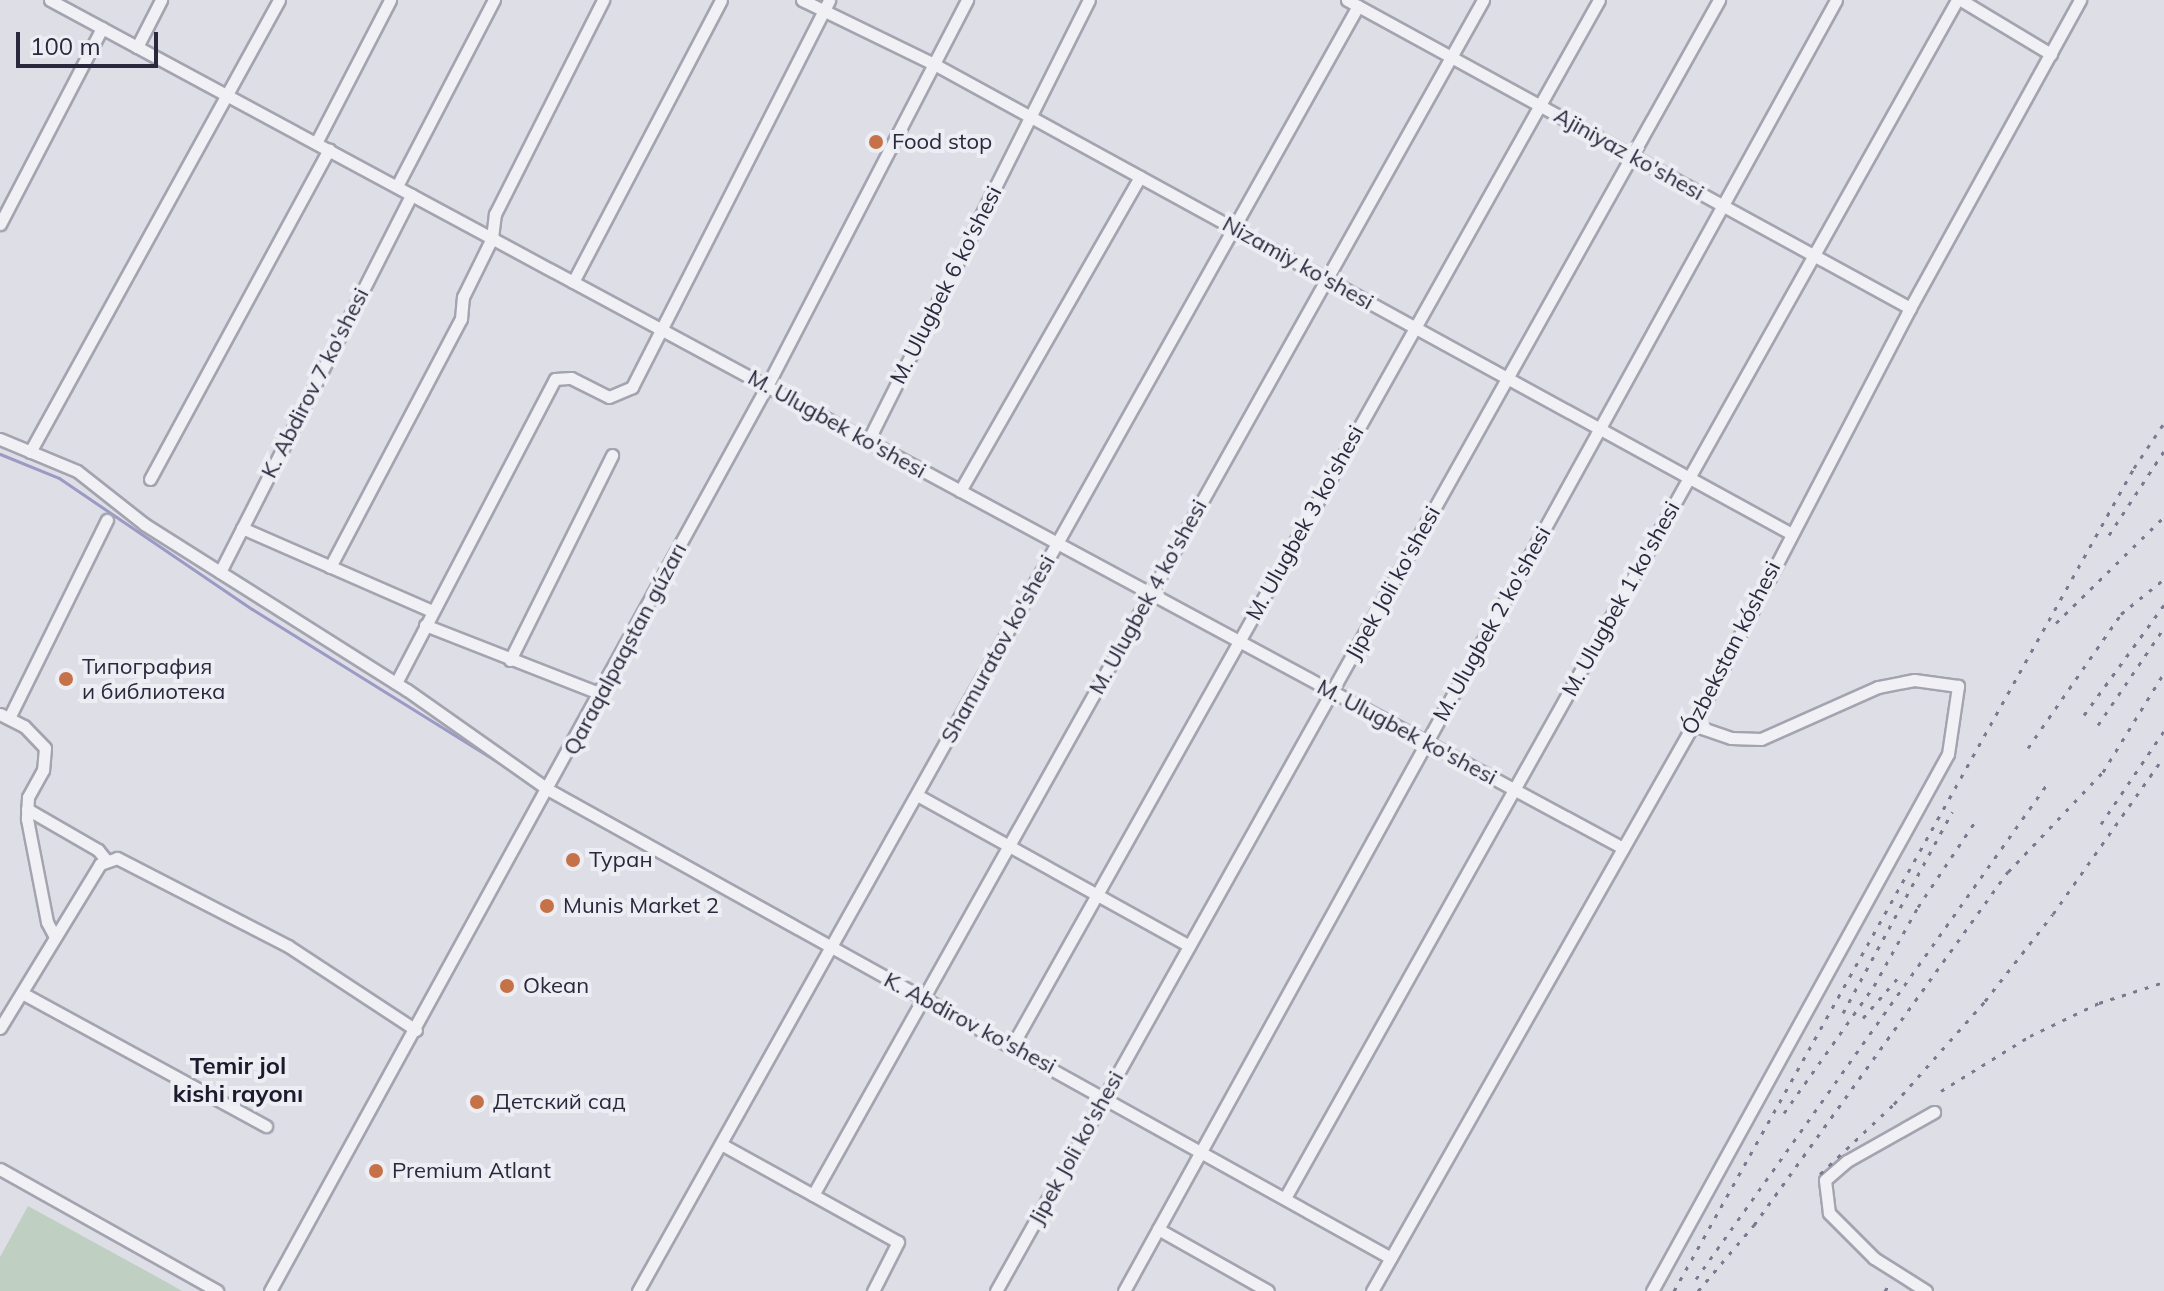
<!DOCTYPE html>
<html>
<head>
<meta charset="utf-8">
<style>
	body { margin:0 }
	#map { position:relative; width:2164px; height:1291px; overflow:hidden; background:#dedee7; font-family:Mulish,sans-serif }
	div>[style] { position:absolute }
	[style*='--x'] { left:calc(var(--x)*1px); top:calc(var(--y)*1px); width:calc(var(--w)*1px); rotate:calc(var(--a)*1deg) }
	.green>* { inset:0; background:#bfd0c3 }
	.stream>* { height:3px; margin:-1.5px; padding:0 1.5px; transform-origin:1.5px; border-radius:1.5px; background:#9a9ac5 }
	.roads { filter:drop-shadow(2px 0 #a4a4b0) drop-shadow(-2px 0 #a4a4b0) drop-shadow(0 2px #a4a4b0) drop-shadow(0 -2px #a4a4b0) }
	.minor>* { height:11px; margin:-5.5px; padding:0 5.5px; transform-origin:5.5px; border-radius:5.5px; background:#f1f0f5 }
	.rail>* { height:3px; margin-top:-1.5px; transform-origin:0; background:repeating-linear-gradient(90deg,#7b788f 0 4px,transparent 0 12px) }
	.dots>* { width:22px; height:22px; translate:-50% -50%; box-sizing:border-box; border:4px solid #ededf4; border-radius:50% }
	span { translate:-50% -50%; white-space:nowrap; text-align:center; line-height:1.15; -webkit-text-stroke:8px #ededf4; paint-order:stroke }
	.poi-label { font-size:22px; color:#2a283c }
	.left { translate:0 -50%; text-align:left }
	.street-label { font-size:22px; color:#2a283c }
	.neighbourhood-label { font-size:24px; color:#1d1a2d; font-weight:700 }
	.scale { position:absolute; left:16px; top:32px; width:142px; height:36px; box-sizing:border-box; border:4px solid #2a283c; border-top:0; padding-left:10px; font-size:24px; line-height:28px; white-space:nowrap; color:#2a283c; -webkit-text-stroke:6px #ededf4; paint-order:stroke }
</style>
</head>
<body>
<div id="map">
	<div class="green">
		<div style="clip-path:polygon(28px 1206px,170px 1284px,182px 1291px,0 1291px,0 1257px)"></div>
	</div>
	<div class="stream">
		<div style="--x:0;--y:454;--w:64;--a:22.1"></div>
		<div style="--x:59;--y:478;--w:233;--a:34.2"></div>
		<div style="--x:252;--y:609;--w:309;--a:31.9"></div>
	</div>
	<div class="roads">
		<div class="minor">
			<div style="--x:50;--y:0;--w:1787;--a:28.33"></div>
			<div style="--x:802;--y:0;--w:147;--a:25.9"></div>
			<div style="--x:934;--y:64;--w:976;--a:28.72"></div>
			<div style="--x:1347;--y:0;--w:642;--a:28.68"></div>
			<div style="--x:1961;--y:0;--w:105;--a:31"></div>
			<div style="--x:137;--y:47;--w:53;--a:-62.9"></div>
			<div style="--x:316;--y:143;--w:161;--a:-62.6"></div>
			<div style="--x:397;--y:186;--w:210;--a:-62.5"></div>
			<div style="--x:0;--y:224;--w:221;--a:-62.5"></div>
			<div style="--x:573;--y:282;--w:318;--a:-62.3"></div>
			<div style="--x:0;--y:439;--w:83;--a:22.6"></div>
			<div style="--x:77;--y:471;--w:85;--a:38.3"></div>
			<div style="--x:144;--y:524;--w:311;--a:32.3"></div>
			<div style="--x:407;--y:690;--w:174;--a:35.2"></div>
			<div style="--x:549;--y:790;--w:963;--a:29.07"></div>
			<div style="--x:868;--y:441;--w:493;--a:-63.4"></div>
			<div style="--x:30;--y:452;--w:516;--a:-61.15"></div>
			<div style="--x:150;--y:479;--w:375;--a:-61.5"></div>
			<div style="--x:960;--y:491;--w:362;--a:-60.2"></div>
			<div style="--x:242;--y:528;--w:207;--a:23.6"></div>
			<div style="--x:330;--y:567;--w:280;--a:-62.2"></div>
			<div style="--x:461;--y:319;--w:22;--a:-85"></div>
			<div style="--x:463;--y:297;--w:66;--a:-63.8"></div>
			<div style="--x:492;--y:238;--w:24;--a:-83"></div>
			<div style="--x:495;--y:214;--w:240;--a:-63.2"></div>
			<div style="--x:220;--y:572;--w:423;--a:-63.1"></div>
			<div style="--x:425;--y:625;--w:189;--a:21.4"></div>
			<div style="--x:510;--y:660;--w:229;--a:-63.5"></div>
			<div style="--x:396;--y:683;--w:343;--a:-62.4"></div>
			<div style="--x:555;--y:379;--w:16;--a:-4"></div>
			<div style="--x:571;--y:378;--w:42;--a:26.6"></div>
			<div style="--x:609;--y:397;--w:25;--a:-23"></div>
			<div style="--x:632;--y:387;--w:434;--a:-63"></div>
			<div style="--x:0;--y:714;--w:27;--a:27"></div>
			<div style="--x:24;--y:726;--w:30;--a:46"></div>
			<div style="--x:45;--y:748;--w:22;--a:95"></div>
			<div style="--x:43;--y:770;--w:31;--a:119"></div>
			<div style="--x:28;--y:797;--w:22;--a:93"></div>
			<div style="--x:27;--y:819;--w:105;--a:79"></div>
			<div style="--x:47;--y:922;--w:17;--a:62"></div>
			<div style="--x:9;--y:718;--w:221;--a:-63.7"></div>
			<div style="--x:917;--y:795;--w:311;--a:29"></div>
			<div style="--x:27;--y:809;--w:82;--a:30"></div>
			<div style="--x:98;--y:850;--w:13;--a:51"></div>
			<div style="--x:22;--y:993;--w:278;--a:28.6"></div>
			<div style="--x:0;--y:1028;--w:192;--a:-58.6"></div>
			<div style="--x:100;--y:864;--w:18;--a:-19"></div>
			<div style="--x:117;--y:858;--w:192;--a:27.2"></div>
			<div style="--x:288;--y:946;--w:153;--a:33.3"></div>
			<div style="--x:1012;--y:1046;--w:1199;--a:-60.7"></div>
			<div style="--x:721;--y:1144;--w:202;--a:29"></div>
			<div style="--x:898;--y:1242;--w:55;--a:117"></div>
			<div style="--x:0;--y:1169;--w:249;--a:29.3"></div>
			<div style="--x:813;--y:1195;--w:1370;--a:-60.72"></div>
			<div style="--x:1285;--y:1198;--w:1374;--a:-60.71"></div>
			<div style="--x:1158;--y:1229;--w:126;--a:29.4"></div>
			<div style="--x:270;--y:1291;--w:1032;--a:-61.23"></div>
			<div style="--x:767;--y:386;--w:435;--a:-62.6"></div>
			<div style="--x:638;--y:1291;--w:1473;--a:-60.74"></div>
			<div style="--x:996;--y:1291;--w:1480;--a:-60.75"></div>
			<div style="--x:1124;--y:1291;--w:1474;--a:-61.12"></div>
			<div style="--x:1372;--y:1291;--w:651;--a:-60.44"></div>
			<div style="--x:1693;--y:725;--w:470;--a:-62.5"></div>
			<div style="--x:1910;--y:308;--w:352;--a:-61.1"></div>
			<div style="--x:1652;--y:1291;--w:613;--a:-61.14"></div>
			<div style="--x:1948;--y:754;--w:69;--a:-81.6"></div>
			<div style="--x:1958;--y:686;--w:44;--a:-172.2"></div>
			<div style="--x:1914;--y:680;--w:37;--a:169"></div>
			<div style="--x:1878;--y:687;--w:128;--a:156"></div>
			<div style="--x:1761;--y:739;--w:30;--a:-178"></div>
			<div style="--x:1731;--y:738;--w:40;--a:-161.1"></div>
			<div style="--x:1926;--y:1291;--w:62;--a:-147.6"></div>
			<div style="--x:1874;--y:1258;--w:64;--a:-135"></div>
			<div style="--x:1829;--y:1213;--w:33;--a:-97"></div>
			<div style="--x:1825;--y:1180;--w:29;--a:-41"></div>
			<div style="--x:1847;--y:1161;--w:100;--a:-29.4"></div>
		</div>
	</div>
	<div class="rail">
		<div style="--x:2109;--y:535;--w:100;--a:-56.8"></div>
		<div style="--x:2056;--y:623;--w:151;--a:-44.5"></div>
		<div style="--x:2084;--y:715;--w:136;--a:-54"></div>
		<div style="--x:2098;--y:725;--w:117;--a:-55.8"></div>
		<div style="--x:2028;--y:748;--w:163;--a:-55.2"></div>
		<div style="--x:2121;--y:614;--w:55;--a:-39.1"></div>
		<div style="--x:2101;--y:824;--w:112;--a:-55.9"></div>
		<div style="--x:1843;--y:1013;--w:229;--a:-61.5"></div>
		<div style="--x:1863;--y:1018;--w:60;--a:-49.1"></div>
		<div style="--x:1941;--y:1091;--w:105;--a:-31.7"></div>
		<div style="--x:2030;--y:1036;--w:76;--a:-25.6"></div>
		<div style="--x:2099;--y:1003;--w:68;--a:-17.9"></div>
		<div style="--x:1784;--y:1113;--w:156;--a:-54.7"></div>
		<div style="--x:1874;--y:986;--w:90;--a:-60.9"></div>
		<div style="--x:1918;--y:907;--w:106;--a:-56.2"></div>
		<div style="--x:1820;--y:1174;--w:102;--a:-43.4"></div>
		<div style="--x:1894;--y:1104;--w:137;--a:-48.5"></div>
		<div style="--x:1985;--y:1001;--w:110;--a:-52"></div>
		<div style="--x:2053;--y:914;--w:184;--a:-54.8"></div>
		<div style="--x:1696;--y:1279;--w:608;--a:-54.64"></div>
		<div style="--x:1674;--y:1291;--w:943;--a:-60.8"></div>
		<div style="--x:2134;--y:468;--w:54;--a:-56.3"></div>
		<div style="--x:1698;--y:1291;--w:87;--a:-49.7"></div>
		<div style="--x:1754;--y:1225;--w:435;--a:-54.3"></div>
		<div style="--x:2008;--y:872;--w:138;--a:-46.5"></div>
		<div style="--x:2103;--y:772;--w:116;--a:-58.4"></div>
		<div style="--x:1885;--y:1291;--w:12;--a:-59"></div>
	</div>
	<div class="dots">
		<div style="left:876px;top:142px;background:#c67248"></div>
		<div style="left:66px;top:679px;background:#c67248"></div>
		<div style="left:573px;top:860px;background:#c67248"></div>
		<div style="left:547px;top:906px;background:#c67248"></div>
		<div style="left:507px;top:986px;background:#c67248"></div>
		<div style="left:477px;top:1102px;background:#c67248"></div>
		<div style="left:376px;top:1171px;background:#c67248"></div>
	</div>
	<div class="poi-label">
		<span class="left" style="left:892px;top:142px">Food stop</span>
		<span class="left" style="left:82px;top:679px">Типография<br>и библиотека</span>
		<span class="left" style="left:589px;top:860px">Туран</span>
		<span class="left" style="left:563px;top:906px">Munis Market 2</span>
		<span class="left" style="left:523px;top:986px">Okean</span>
		<span class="left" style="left:493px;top:1102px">Детский сад</span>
		<span class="left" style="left:392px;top:1171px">Premium Atlant</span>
	</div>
	<div class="street-label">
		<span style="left:1629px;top:154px;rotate:29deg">Ajiniyaz ko'shesi</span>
		<span style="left:1298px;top:263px;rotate:29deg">Nizamiy ko'shesi</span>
		<span style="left:946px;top:285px;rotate:-63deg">M. Ulugbek 6 ko'shesi</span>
		<span style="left:315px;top:383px;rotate:-63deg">K. Abdirov 7 ko'shesi</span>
		<span style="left:837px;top:424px;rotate:29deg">M. Ulugbek ko'shesi</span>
		<span style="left:1305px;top:523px;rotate:-61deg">M. Ulugbek 3 ko'shesi</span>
		<span style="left:1393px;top:583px;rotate:-61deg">Jipek Joli ko'shesi</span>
		<span style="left:1148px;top:597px;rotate:-61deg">M. Ulugbek 4 ko'shesi</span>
		<span style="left:1621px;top:599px;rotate:-61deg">M. Ulugbek 1 ko'shesi</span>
		<span style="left:1492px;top:624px;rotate:-61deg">M. Ulugbek 2 ko'shesi</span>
		<span style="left:1731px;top:648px;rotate:-63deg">Ózbekstan kóshesi</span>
		<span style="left:625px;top:649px;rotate:-62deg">Qaraqalpaqstan gúzarı</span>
		<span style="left:998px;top:649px;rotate:-61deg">Shamuratov ko'shesi</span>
		<span style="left:1407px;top:732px;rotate:28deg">M. Ulugbek ko'shesi</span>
		<span style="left:970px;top:1023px;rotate:28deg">K. Abdirov ko'shesi</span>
		<span style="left:1076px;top:1148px;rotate:-61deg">Jipek Joli ko'shesi</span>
	</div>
	<div class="neighbourhood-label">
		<span style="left:238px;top:1080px">Temir jol<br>kishi rayonı</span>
	</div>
	<div class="scale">100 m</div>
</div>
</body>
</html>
